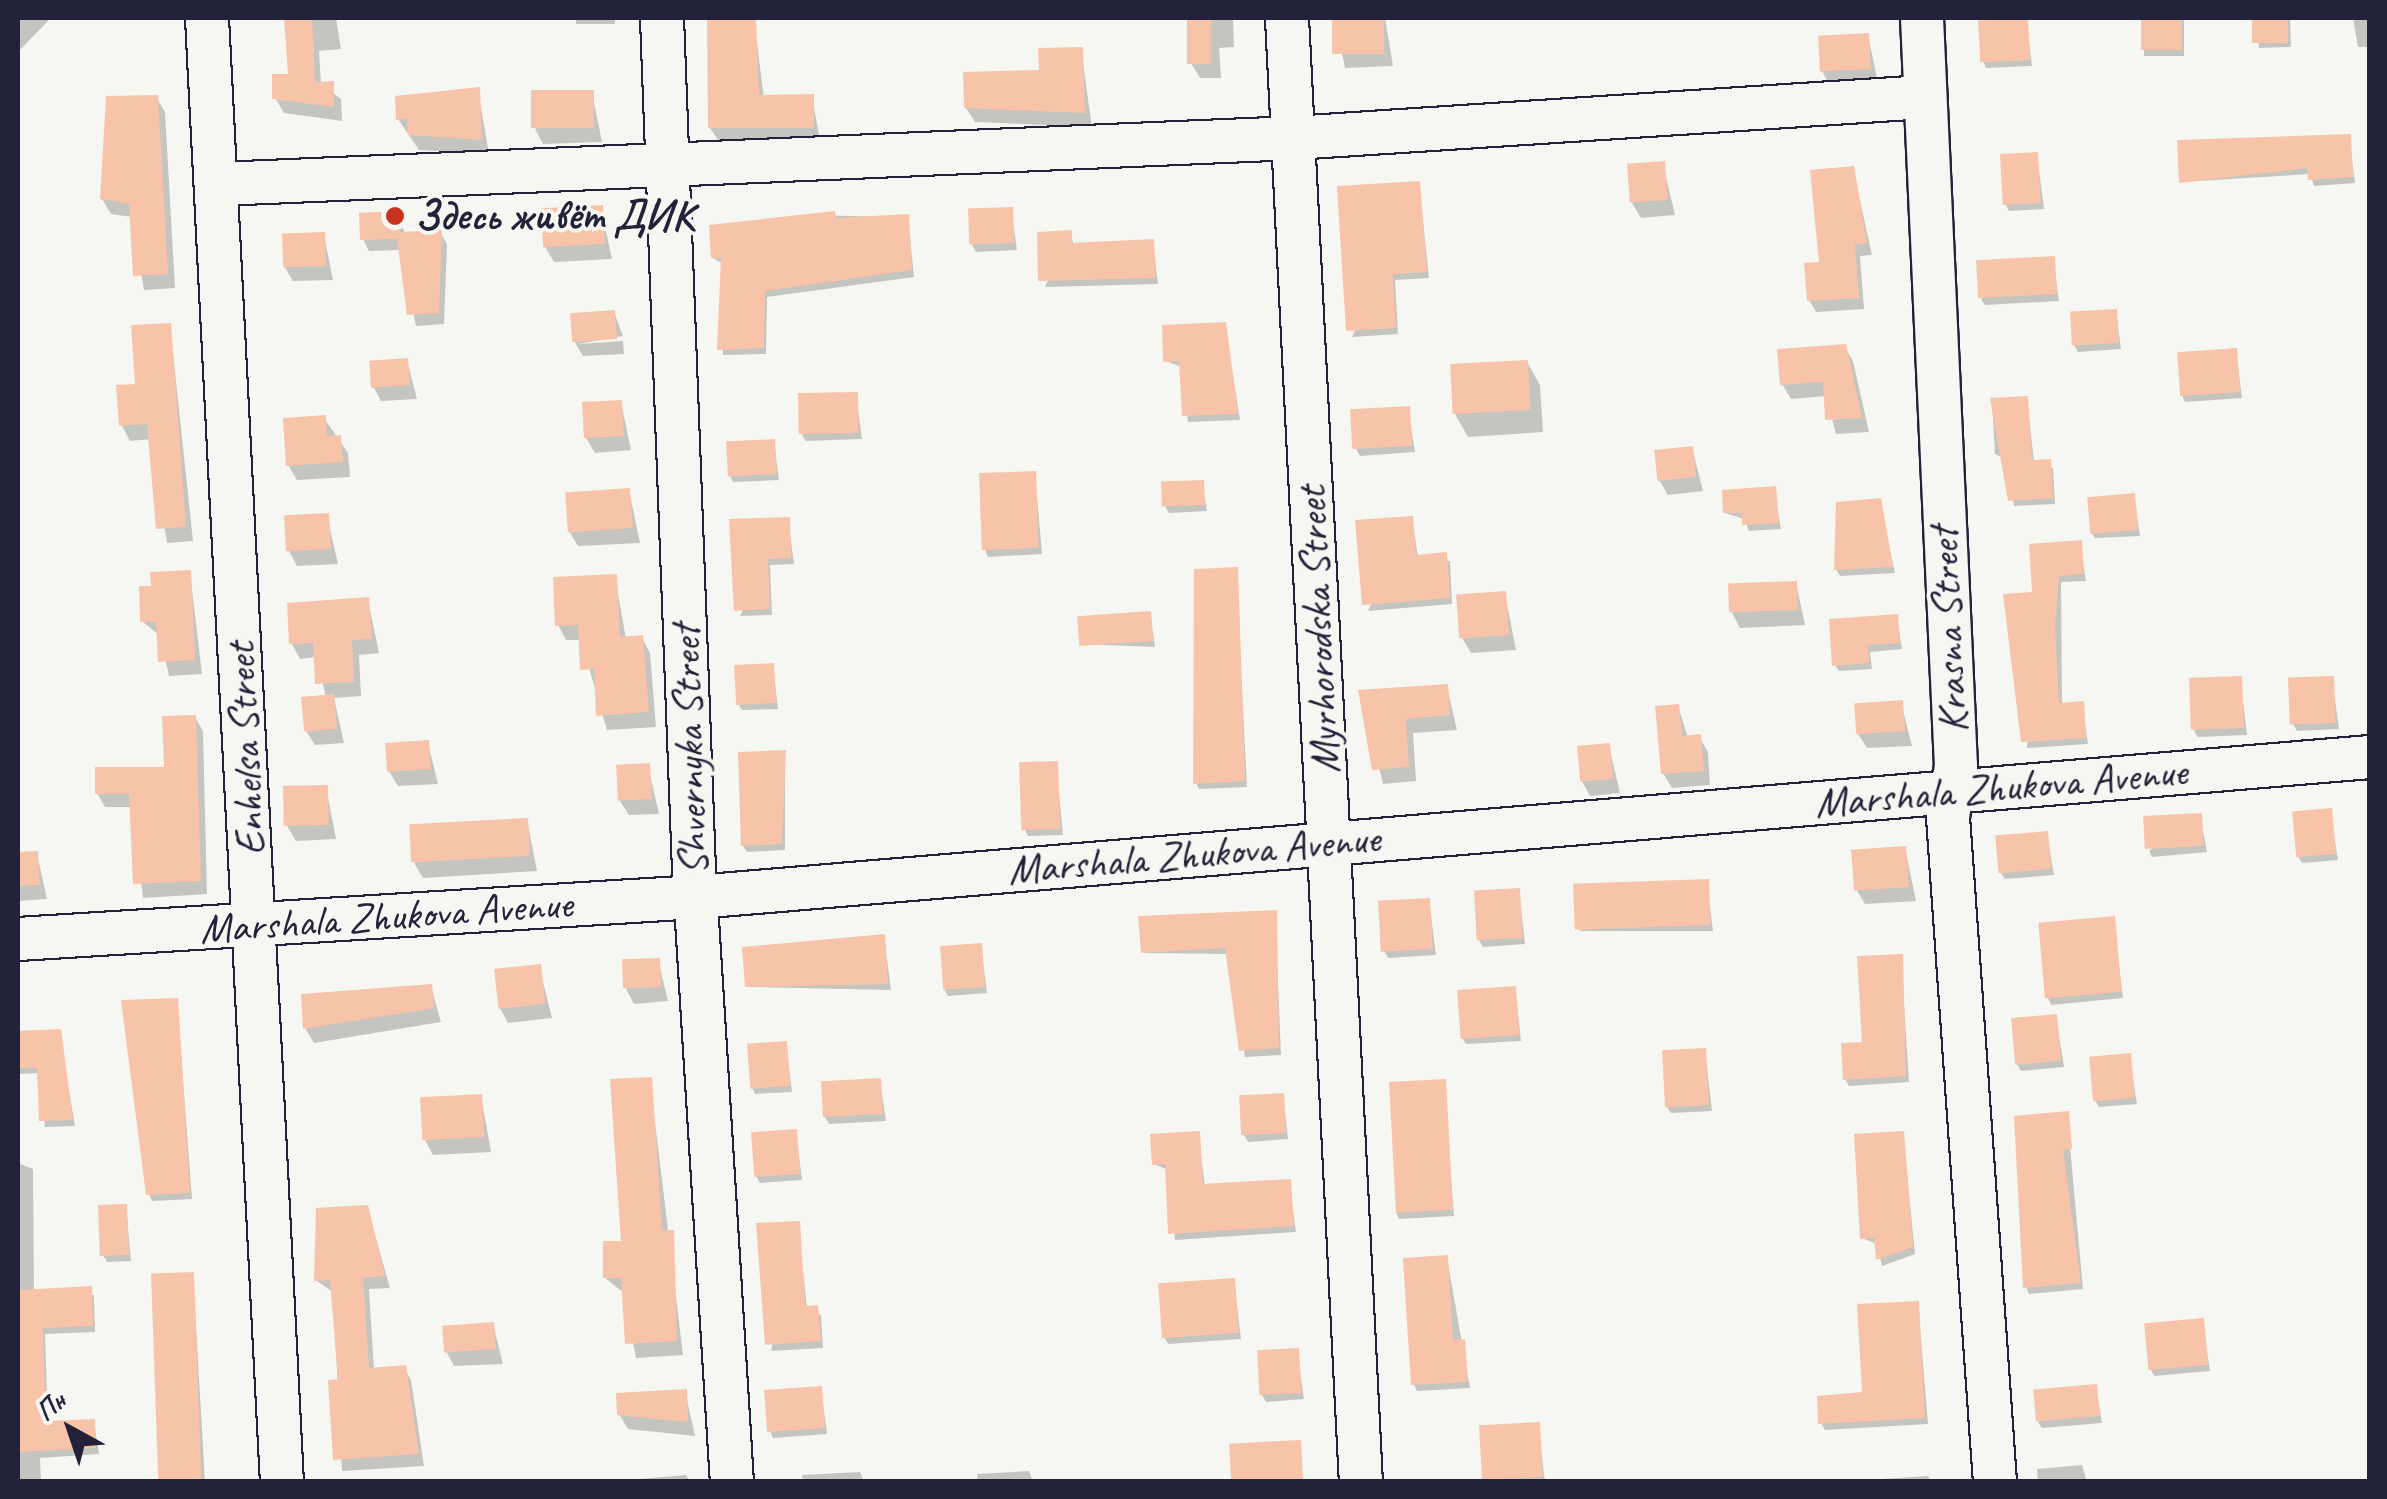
<!DOCTYPE html>
<html>
<head>
<meta charset="utf-8">
<style>
	body { margin:0 }
	#map { position:relative; width:2387px; height:1499px; overflow:hidden; background:#f6f6f2; font-family:Caveat,sans-serif }
	div>[style] { position:absolute }
	[style*='--x'] { left:calc(var(--x)*1px); top:calc(var(--y)*1px); width:calc(var(--w)*1px); rotate:calc(var(--a)*1deg) }
	.shadow>* { inset:0; background:#0003; transform-origin:0 0 }
	.building>* { inset:0; background:#f8c4a9; transform-origin:0 0 }
	.roads { filter:drop-shadow(2px 0 #22223b) drop-shadow(-2px 0 #22223b) drop-shadow(0 2px #22223b) drop-shadow(0 -2px #22223b) }
	.minor>* { height:42px; margin:-21px; padding:0 21px; transform-origin:21px; border-radius:21px; background:#f6f6f2 }
	.dots>* { width:28px; height:28px; translate:-50% -50%; box-sizing:border-box; border:5px solid #f6f6f2; border-radius:50% }
	span { translate:-50% -50%; white-space:nowrap; text-align:center; line-height:1.15; -webkit-text-stroke:8px #f6f6f2; paint-order:stroke }
	.poi-label { font-size:42px; color:#22223b; font-weight:700 }
	.left { translate:0 -50%; text-align:left }
	.street-label { font-size:42px; color:#22223b }
	.frame { position:absolute; inset:0; border:20px solid #22223b; pointer-events:none }
	.north { position:absolute; left:20px; top:1379px; width:100px; height:100px; -webkit-text-stroke:8px #f6f6f2; paint-order:stroke; rotate:320deg; font-size:28px; font-weight:700; line-height:40px; text-align:center; color:#22223b }
	.north::after { content:''; display:block; margin:auto; width:35px; height:45px; background:#22223b; clip-path:polygon(50% 0,100% 100%,50% 72%,0 100%) }
</style>
</head>
<body>
<div id="map">
	<div class="shadow">
		<div style="clip-path:polygon(18px 18px,51px 18px,18px 52px)"></div>
		<div style="clip-path:polygon(291px 18px,336px 18px,341px 49px,319px 51px,321px 84px,341px 99px,342px 121px,284px 113px,275px 98px,290px 76px)"></div>
		<div style="left:576px;top:18px;width:39px;height:6px"></div>
		<div style="clip-path:polygon(1188px 18px,1233px 18px,1234px 47px,1219px 48px,1221px 78px,1200px 78px,1191px 63px)"></div>
		<div style="clip-path:polygon(1335px 18px,1385px 18px,1393px 66px,1345px 68px)"></div>
		<div style="left:2144px;top:18px;width:40px;height:38px"></div>
		<div style="clip-path:polygon(2254px 18px,2290px 18px,2291px 47px,2259px 48px)"></div>
		<div style="clip-path:polygon(2353px 18px,2370px 18px,2370px 47px,2358px 47px)"></div>
		<div style="clip-path:polygon(2026px 19px,2032px 66px,1986px 68px,1983px 61px)"></div>
		<div style="clip-path:polygon(754px 20px,764px 98px,812px 96px,820px 141px,718px 140px,710px 128px)"></div>
		<div style="clip-path:polygon(1868px 35px,1878px 83px,1830px 86px,1822px 71px)"></div>
		<div style="clip-path:polygon(1081px 49px,1092px 127px,975px 122px,966px 108px)"></div>
		<div style="clip-path:polygon(478px 90px,489px 154px,419px 150px,398px 119px)"></div>
		<div style="clip-path:polygon(592px 93px,602px 142px,543px 144px,535px 129px)"></div>
		<div style="clip-path:polygon(156px 97px,165px 112px,175px 288px,144px 290px,132px 217px,111px 214px,102px 199px)"></div>
		<div style="clip-path:polygon(2349px 137px,2355px 183px,2314px 186px,2310px 174px,2182px 182px)"></div>
		<div style="clip-path:polygon(2037px 155px,2044px 209px,2009px 211px,2006px 205px)"></div>
		<div style="clip-path:polygon(1663px 164px,1675px 215px,1641px 218px,1632px 203px)"></div>
		<div style="clip-path:polygon(1853px 169px,1872px 255px,1860px 256px,1864px 309px,1816px 312px,1809px 300px)"></div>
		<div style="clip-path:polygon(1419px 184px,1429px 278px,1395px 280px,1398px 334px,1352px 337px)"></div>
		<div style="clip-path:polygon(601px 208px,612px 259px,554px 262px,545px 247px)"></div>
		<div style="clip-path:polygon(1011px 209px,1017px 250px,976px 252px,972px 245px)"></div>
		<div style="clip-path:polygon(398px 214px,405px 234px,440px 232px,447px 244px,444px 324px,416px 326px,401px 250px,369px 251px,363px 239px)"></div>
		<div style="clip-path:polygon(796px 215px,908px 217px,914px 277px,767px 297px,766px 354px,723px 355px,723px 264px,713px 258px,796px 224px)"></div>
		<div style="clip-path:polygon(1070px 233px,1074px 245px,1153px 242px,1158px 284px,1045px 287px)"></div>
		<div style="clip-path:polygon(324px 235px,333px 280px,293px 281px,284px 266px)"></div>
		<div style="clip-path:polygon(2053px 259px,2059px 301px,1985px 305px,1981px 299px)"></div>
		<div style="clip-path:polygon(614px 312px,623px 336px,578px 344px,623px 341px,624px 354px,583px 356px,574px 341px)"></div>
		<div style="clip-path:polygon(2116px 312px,2121px 349px,2078px 352px,2074px 345px)"></div>
		<div style="clip-path:polygon(1225px 324px,1240px 420px,1188px 422px,1182px 367px,1166px 361px)"></div>
		<div style="clip-path:polygon(170px 325px,193px 541px,167px 543px,151px 439px,130px 441px,122px 426px)"></div>
		<div style="clip-path:polygon(1844px 346px,1853px 361px,1869px 432px,1836px 434px,1826px 396px,1791px 399px,1782px 384px)"></div>
		<div style="clip-path:polygon(2236px 351px,2242px 398px,2185px 402px,2182px 395px)"></div>
		<div style="clip-path:polygon(407px 360px,417px 399px,381px 401px,373px 386px)"></div>
		<div style="clip-path:polygon(1527px 362px,1540px 385px,1543px 432px,1468px 437px,1455px 414px)"></div>
		<div style="clip-path:polygon(856px 395px,862px 439px,806px 441px,802px 435px)"></div>
		<div style="clip-path:polygon(2027px 399px,2034px 462px,2053px 468px,2055px 504px,2014px 506px,2008px 460px,1995px 454px,1992px 401px)"></div>
		<div style="clip-path:polygon(621px 402px,631px 450px,595px 453px,586px 438px)"></div>
		<div style="clip-path:polygon(1408px 409px,1415px 452px,1360px 456px,1356px 449px)"></div>
		<div style="clip-path:polygon(324px 418px,348px 453px,350px 477px,297px 480px,288px 465px)"></div>
		<div style="clip-path:polygon(774px 442px,779px 480px,733px 482px,730px 476px)"></div>
		<div style="clip-path:polygon(1692px 448px,1703px 491px,1668px 495px,1659px 480px)"></div>
		<div style="clip-path:polygon(1035px 473px,1042px 554px,988px 557px,985px 550px)"></div>
		<div style="clip-path:polygon(1202px 483px,1207px 511px,1169px 513px,1165px 506px)"></div>
		<div style="clip-path:polygon(1774px 489px,1781px 529px,1749px 531px,1744px 519px,1725px 513px)"></div>
		<div style="clip-path:polygon(629px 490px,640px 543px,578px 546px,569px 531px)"></div>
		<div style="clip-path:polygon(2134px 496px,2140px 536px,2095px 538px,2091px 532px)"></div>
		<div style="clip-path:polygon(1879px 501px,1895px 573px,1840px 576px,1836px 569px)"></div>
		<div style="clip-path:polygon(327px 516px,338px 564px,297px 566px,289px 551px)"></div>
		<div style="clip-path:polygon(1412px 518px,1418px 557px,1450px 561px,1452px 604px,1368px 611px)"></div>
		<div style="clip-path:polygon(788px 519px,794px 564px,770px 565px,772px 615px,740px 616px)"></div>
		<div style="clip-path:polygon(2080px 543px,2086px 581px,2061px 582px,2062px 705px,2082px 704px,2088px 744px,2027px 748px,2034px 594px)"></div>
		<div style="clip-path:polygon(1236px 569px,1247px 787px,1199px 789px,1196px 783px)"></div>
		<div style="clip-path:polygon(190px 573px,202px 674px,169px 676px,160px 636px,143px 622px,154px 588px)"></div>
		<div style="clip-path:polygon(615px 577px,626px 639px,642px 638px,650px 653px,656px 727px,607px 730px,581px 640px,566px 640px,558px 625px)"></div>
		<div style="clip-path:polygon(1796px 583px,1805px 625px,1740px 628px,1732px 613px)"></div>
		<div style="clip-path:polygon(1505px 594px,1516px 650px,1471px 653px,1462px 638px)"></div>
		<div style="clip-path:polygon(368px 600px,379px 653px,359px 655px,361px 696px,334px 698px,344px 743px,315px 745px,306px 731px,326px 697px,316px 657px,300px 659px,292px 644px)"></div>
		<div style="clip-path:polygon(1150px 613px,1155px 647px,1080px 644px)"></div>
		<div style="clip-path:polygon(1897px 617px,1902px 649px,1870px 652px,1872px 669px,1839px 671px,1835px 665px)"></div>
		<div style="clip-path:polygon(773px 666px,778px 709px,742px 710px,738px 704px)"></div>
		<div style="clip-path:polygon(2240px 678px,2247px 735px,2198px 737px,2194px 731px)"></div>
		<div style="clip-path:polygon(2332px 678px,2339px 729px,2297px 731px,2293px 724px)"></div>
		<div style="clip-path:polygon(1447px 687px,1457px 730px,1413px 733px,1416px 781px,1383px 784px,1361px 693px)"></div>
		<div style="clip-path:polygon(1901px 703px,1912px 746px,1867px 748px,1858px 734px)"></div>
		<div style="clip-path:polygon(1678px 706px,1688px 738px,1699px 737px,1708px 752px,1710px 785px,1672px 788px,1663px 773px)"></div>
		<div style="clip-path:polygon(195px 717px,203px 731px,207px 894px,143px 898px,132px 807px,105px 807px,97px 793px,167px 770px)"></div>
		<div style="clip-path:polygon(428px 743px,438px 784px,398px 786px,389px 771px)"></div>
		<div style="clip-path:polygon(1609px 746px,1620px 793px,1590px 796px,1582px 781px)"></div>
		<div style="clip-path:polygon(785px 753px,785px 850px,747px 852px,743px 846px)"></div>
		<div style="clip-path:polygon(1056px 763px,1063px 835px,1028px 836px,1025px 830px)"></div>
		<div style="clip-path:polygon(648px 766px,659px 814px,629px 815px,620px 801px)"></div>
		<div style="clip-path:polygon(326px 787px,336px 839px,296px 841px,287px 826px)"></div>
		<div style="clip-path:polygon(2330px 811px,2338px 860px,2302px 863px,2298px 856px)"></div>
		<div style="clip-path:polygon(2200px 816px,2207px 852px,2152px 857px,2149px 851px)"></div>
		<div style="clip-path:polygon(527px 820px,537px 871px,423px 878px,414px 863px)"></div>
		<div style="clip-path:polygon(2047px 834px,2054px 875px,2005px 879px,2001px 873px)"></div>
		<div style="clip-path:polygon(1905px 848px,1916px 901px,1865px 904px,1856px 889px)"></div>
		<div style="clip-path:polygon(37px 854px,47px 899px,18px 901px,18px 855px)"></div>
		<div style="clip-path:polygon(1707px 882px,1713px 931px,1578px 931px)"></div>
		<div style="clip-path:polygon(1519px 890px,1525px 944px,1483px 947px,1479px 940px)"></div>
		<div style="clip-path:polygon(1429px 900px,1436px 955px,1388px 958px,1384px 951px)"></div>
		<div style="clip-path:polygon(1275px 912px,1281px 1055px,1245px 1057px,1229px 954px,1143px 953px)"></div>
		<div style="clip-path:polygon(2113px 919px,2123px 998px,2051px 1005px,2048px 998px)"></div>
		<div style="clip-path:polygon(884px 937px,891px 990px,747px 987px)"></div>
		<div style="clip-path:polygon(981px 946px,987px 993px,948px 996px,944px 989px)"></div>
		<div style="clip-path:polygon(1901px 956px,1909px 1082px,1849px 1086px,1845px 1079px)"></div>
		<div style="clip-path:polygon(658px 960px,668px 1001px,634px 1004px,626px 989px)"></div>
		<div style="clip-path:polygon(539px 966px,552px 1018px,508px 1023px,500px 1008px)"></div>
		<div style="clip-path:polygon(431px 987px,441px 1022px,314px 1043px,305px 1028px)"></div>
		<div style="clip-path:polygon(1515px 988px,1521px 1041px,1466px 1044px,1462px 1038px)"></div>
		<div style="clip-path:polygon(177px 1000px,192px 1199px,152px 1201px,149px 1194px)"></div>
		<div style="clip-path:polygon(2056px 1017px,2064px 1067px,2021px 1071px,2017px 1064px)"></div>
		<div style="clip-path:polygon(59px 1032px,75px 1126px,45px 1127px,40px 1073px,18px 1074px,18px 1033px)"></div>
		<div style="clip-path:polygon(786px 1044px,792px 1092px,755px 1094px,752px 1087px)"></div>
		<div style="clip-path:polygon(1705px 1050px,1712px 1111px,1671px 1113px,1667px 1107px)"></div>
		<div style="clip-path:polygon(2129px 1056px,2137px 1104px,2099px 1107px,2095px 1100px)"></div>
		<div style="clip-path:polygon(650px 1080px,683px 1355px,636px 1358px,624px 1293px,605px 1278px,624px 1244px)"></div>
		<div style="clip-path:polygon(880px 1081px,886px 1121px,829px 1124px,825px 1117px)"></div>
		<div style="clip-path:polygon(1444px 1082px,1454px 1216px,1399px 1219px,1396px 1212px)"></div>
		<div style="clip-path:polygon(1283px 1095px,1288px 1139px,1248px 1142px,1244px 1135px)"></div>
		<div style="clip-path:polygon(481px 1096px,491px 1152px,433px 1155px,425px 1140px)"></div>
		<div style="clip-path:polygon(2067px 1114px,2083px 1289px,2029px 1294px,2026px 1287px)"></div>
		<div style="clip-path:polygon(796px 1132px,802px 1180px,760px 1183px,756px 1176px)"></div>
		<div style="clip-path:polygon(1198px 1134px,1205px 1186px,1289px 1181px,1296px 1232px,1175px 1240px,1168px 1170px,1154px 1164px)"></div>
		<div style="clip-path:polygon(1903px 1134px,1915px 1254px,1882px 1266px,1877px 1244px,1862px 1238px)"></div>
		<div style="clip-path:polygon(18px 1163px,33px 1169px,34px 1291px,94px 1295px,95px 1332px,45px 1334px,48px 1424px,94px 1422px,99px 1454px,40px 1458px,41px 1482px,18px 1482px)"></div>
		<div style="clip-path:polygon(126px 1206px,131px 1261px,107px 1262px,103px 1255px)"></div>
		<div style="clip-path:polygon(367px 1207px,390px 1288px,369px 1289px,374px 1370px,404px 1368px,411px 1380px,424px 1466px,342px 1471px,333px 1292px,317px 1281px)"></div>
		<div style="clip-path:polygon(798px 1223px,807px 1309px,821px 1315px,823px 1348px,771px 1351px)"></div>
		<div style="clip-path:polygon(1447px 1258px,1470px 1388px,1417px 1391px,1414px 1385px)"></div>
		<div style="clip-path:polygon(193px 1274px,205px 1482px,158px 1482px)"></div>
		<div style="clip-path:polygon(1234px 1280px,1241px 1339px,1168px 1344px,1164px 1337px)"></div>
		<div style="clip-path:polygon(1918px 1303px,1928px 1424px,1825px 1430px,1821px 1423px,1865px 1395px)"></div>
		<div style="clip-path:polygon(2202px 1321px,2210px 1371px,2154px 1376px,2151px 1370px)"></div>
		<div style="clip-path:polygon(493px 1324px,503px 1364px,454px 1366px,446px 1351px)"></div>
		<div style="clip-path:polygon(1297px 1351px,1304px 1399px,1266px 1402px,1262px 1395px)"></div>
		<div style="clip-path:polygon(2096px 1387px,2102px 1423px,2042px 1428px,2038px 1422px)"></div>
		<div style="clip-path:polygon(821px 1388px,827px 1434px,773px 1438px,770px 1431px)"></div>
		<div style="clip-path:polygon(685px 1391px,695px 1436px,628px 1429px,619px 1414px)"></div>
		<div style="clip-path:polygon(1538px 1425px,1545px 1482px,1485px 1482px,1485px 1480px)"></div>
		<div style="clip-path:polygon(2082px 1465px,2087px 1482px,2038px 1482px,2037px 1469px)"></div>
		<div style="clip-path:polygon(1029px 1471px,1033px 1482px,978px 1482px,977px 1474px)"></div>
		<div style="clip-path:polygon(860px 1472px,864px 1482px,803px 1482px,802px 1475px)"></div>
		<div style="clip-path:polygon(686px 1475px,690px 1482px,638px 1482px,638px 1479px)"></div>
		<div style="clip-path:polygon(1928px 1476px,1931px 1482px,1866px 1482px,1866px 1480px)"></div>
	</div>
	<div class="building">
		<div style="clip-path:polygon(284px 18px,312px 18px,315px 82px,334px 81px,334px 107px,272px 99px,272px 74px,288px 74px)"></div>
		<div style="clip-path:polygon(756px 18px,759px 95px,814px 94px,814px 128px,708px 128px,707px 20px)"></div>
		<div style="left:1187px;top:18px;width:24px;height:46px"></div>
		<div style="left:1332px;top:18px;width:52px;height:36px"></div>
		<div style="left:2028px;top:18px;width:42px;height:50px;rotate:87deg"></div>
		<div style="left:2141px;top:18px;width:41px;height:32px"></div>
		<div style="left:2252px;top:18px;width:36px;height:25px"></div>
		<div style="left:1869px;top:33px;width:36px;height:51px;rotate:87deg"></div>
		<div style="clip-path:polygon(1083px 47px,1085px 113px,964px 108px,963px 72px,1039px 70px,1038px 48px)"></div>
		<div style="clip-path:polygon(480px 87px,482px 140px,408px 135px,407px 119px,396px 120px,395px 96px)"></div>
		<div style="left:594px;top:90px;width:38px;height:63px;rotate:90deg"></div>
		<div style="clip-path:polygon(158px 95px,168px 274px,133px 276px,129px 204px,100px 199px,106px 96px)"></div>
		<div style="clip-path:polygon(2351px 134px,2353px 177px,2308px 180px,2307px 168px,2179px 183px,2177px 140px)"></div>
		<div style="left:2038px;top:152px;width:51px;height:38px;rotate:87deg"></div>
		<div style="left:1665px;top:161px;width:39px;height:38px;rotate:86deg"></div>
		<div style="clip-path:polygon(1854px 166px,1867px 243px,1855px 244px,1859px 298px,1807px 301px,1804px 263px,1819px 262px,1810px 170px)"></div>
		<div style="clip-path:polygon(1420px 181px,1427px 272px,1393px 274px,1396px 328px,1346px 331px,1337px 186px)"></div>
		<div style="left:603px;top:205px;width:39px;height:62px;rotate:87deg"></div>
		<div style="left:1013px;top:207px;width:36px;height:45px;rotate:88deg"></div>
		<div style="clip-path:polygon(399px 211px,400px 232px,442px 230px,439px 313px,407px 315px,397px 239px,360px 240px,359px 213px)"></div>
		<div style="clip-path:polygon(835px 211px,836px 218px,909px 214px,912px 270px,765px 291px,764px 348px,717px 350px,721px 258px,711px 258px,709px 225px)"></div>
		<div style="clip-path:polygon(1072px 230px,1072px 243px,1154px 239px,1156px 278px,1038px 281px,1037px 232px)"></div>
		<div style="left:325px;top:232px;width:34px;height:43px;rotate:88deg"></div>
		<div style="left:2055px;top:256px;width:38px;height:79px;rotate:87deg"></div>
		<div style="left:2117px;top:309px;width:34px;height:47px;rotate:87deg"></div>
		<div style="left:615px;top:310px;width:29px;height:45px;rotate:86deg"></div>
		<div style="clip-path:polygon(1226px 322px,1238px 414px,1182px 416px,1179px 361px,1163px 362px,1162px 325px)"></div>
		<div style="clip-path:polygon(171px 323px,186px 527px,156px 529px,147px 424px,119px 426px,116px 385px,135px 384px,131px 325px)"></div>
		<div style="clip-path:polygon(1846px 344px,1862px 418px,1825px 420px,1823px 382px,1780px 385px,1777px 349px)"></div>
		<div style="left:2237px;top:348px;width:44px;height:60px;rotate:86deg"></div>
		<div style="left:408px;top:358px;width:27px;height:39px;rotate:86deg"></div>
		<div style="left:1528px;top:360px;width:50px;height:78px;rotate:87deg"></div>
		<div style="left:858px;top:392px;width:41px;height:60px;rotate:89deg"></div>
		<div style="clip-path:polygon(2028px 396px,2032px 460px,2051px 459px,2053px 498px,2008px 501px,1990px 398px)"></div>
		<div style="left:622px;top:400px;width:36px;height:40px;rotate:87deg"></div>
		<div style="left:1410px;top:406px;width:40px;height:60px;rotate:87deg"></div>
		<div style="clip-path:polygon(326px 415px,327px 436px,341px 435px,343px 462px,286px 466px,283px 418px)"></div>
		<div style="left:775px;top:439px;width:35px;height:49px;rotate:87deg"></div>
		<div style="left:1693px;top:446px;width:31px;height:39px;rotate:84deg"></div>
		<div style="left:1036px;top:471px;width:77px;height:57px;rotate:88deg"></div>
		<div style="left:1204px;top:480px;width:25px;height:43px;rotate:88deg"></div>
		<div style="clip-path:polygon(1776px 486px,1779px 523px,1742px 525px,1742px 513px,1723px 513px,1722px 490px)"></div>
		<div style="left:630px;top:488px;width:40px;height:65px;rotate:86deg"></div>
		<div style="left:2135px;top:493px;width:37px;height:48px;rotate:85deg"></div>
		<div style="clip-path:polygon(1881px 498px,1893px 567px,1834px 570px,1836px 502px)"></div>
		<div style="left:329px;top:513px;width:36px;height:45px;rotate:87deg"></div>
		<div style="clip-path:polygon(1413px 516px,1416px 555px,1447px 552px,1450px 598px,1362px 605px,1355px 520px)"></div>
		<div style="clip-path:polygon(790px 517px,791px 558px,768px 559px,770px 609px,734px 611px,729px 519px)"></div>
		<div style="clip-path:polygon(2082px 540px,2084px 574px,2059px 576px,2055px 627px,2059px 703px,2084px 701px,2086px 738px,2021px 742px,2003px 594px,2032px 592px,2029px 544px)"></div>
		<div style="clip-path:polygon(1238px 567px,1245px 781px,1193px 784px,1194px 569px)"></div>
		<div style="clip-path:polygon(191px 570px,195px 660px,158px 662px,156px 622px,140px 622px,139px 586px,151px 586px,150px 572px)"></div>
		<div style="clip-path:polygon(617px 574px,620px 637px,643px 635px,649px 712px,596px 716px,594px 669px,580px 670px,578px 625px,555px 626px,553px 577px)"></div>
		<div style="left:1797px;top:581px;width:29px;height:69px;rotate:88deg"></div>
		<div style="left:1506px;top:591px;width:44px;height:50px;rotate:86deg"></div>
		<div style="clip-path:polygon(369px 597px,372px 639px,352px 640px,354px 682px,315px 684px,313px 643px,289px 644px,287px 603px)"></div>
		<div style="left:1151px;top:611px;width:30px;height:74px;rotate:86deg"></div>
		<div style="clip-path:polygon(1898px 614px,1900px 643px,1868px 645px,1869px 663px,1832px 666px,1829px 619px)"></div>
		<div style="left:774px;top:663px;width:40px;height:40px;rotate:87deg"></div>
		<div style="left:2242px;top:676px;width:52px;height:53px;rotate:88deg"></div>
		<div style="left:2334px;top:676px;width:47px;height:46px;rotate:88deg"></div>
		<div style="clip-path:polygon(1448px 684px,1450px 715px,1406px 719px,1409px 767px,1372px 770px,1358px 690px)"></div>
		<div style="left:334px;top:694px;width:35px;height:33px;rotate:85deg"></div>
		<div style="left:1903px;top:700px;width:31px;height:49px;rotate:86deg"></div>
		<div style="clip-path:polygon(1679px 704px,1682px 736px,1701px 734px,1704px 771px,1661px 774px,1655px 706px)"></div>
		<div style="clip-path:polygon(196px 715px,201px 881px,133px 884px,129px 794px,95px 794px,95px 767px,164px 767px,162px 716px)"></div>
		<div style="left:429px;top:740px;width:29px;height:44px;rotate:86deg"></div>
		<div style="left:1610px;top:743px;width:36px;height:33px;rotate:85deg"></div>
		<div style="clip-path:polygon(786px 750px,782px 844px,741px 846px,738px 752px)"></div>
		<div style="left:1058px;top:761px;width:68px;height:39px;rotate:88deg"></div>
		<div style="left:650px;top:763px;width:36px;height:34px;rotate:87deg"></div>
		<div style="left:328px;top:785px;width:40px;height:45px;rotate:89deg"></div>
		<div style="left:2332px;top:808px;width:46px;height:40px;rotate:85deg"></div>
		<div style="left:2202px;top:813px;width:33px;height:59px;rotate:87deg"></div>
		<div style="left:528px;top:818px;width:38px;height:119px;rotate:87deg"></div>
		<div style="left:2048px;top:831px;width:38px;height:53px;rotate:85deg"></div>
		<div style="left:1906px;top:846px;width:41px;height:55px;rotate:86deg"></div>
		<div style="left:38px;top:851px;width:34px;height:20px;rotate:87deg"></div>
		<div style="left:1709px;top:879px;width:46px;height:136px;rotate:88deg"></div>
		<div style="left:1520px;top:888px;width:50px;height:46px;rotate:87deg"></div>
		<div style="left:1430px;top:898px;width:51px;height:52px;rotate:87deg"></div>
		<div style="clip-path:polygon(1277px 910px,1279px 1048px,1239px 1051px,1225px 948px,1141px 953px,1138px 916px)"></div>
		<div style="left:2115px;top:916px;width:76px;height:77px;rotate:85deg"></div>
		<div style="clip-path:polygon(885px 934px,888px 984px,745px 987px,742px 947px)"></div>
		<div style="left:982px;top:943px;width:44px;height:42px;rotate:86deg"></div>
		<div style="clip-path:polygon(1903px 954px,1906px 1076px,1843px 1080px,1841px 1043px,1862px 1042px,1857px 956px)"></div>
		<div style="left:660px;top:958px;width:29px;height:38px;rotate:88deg"></div>
		<div style="left:541px;top:964px;width:40px;height:47px;rotate:84deg"></div>
		<div style="clip-path:polygon(432px 984px,434px 1008px,303px 1029px,301px 994px)"></div>
		<div style="left:1516px;top:986px;width:49px;height:59px;rotate:86deg"></div>
		<div style="clip-path:polygon(178px 998px,190px 1193px,146px 1195px,121px 1000px)"></div>
		<div style="left:2057px;top:1014px;width:47px;height:46px;rotate:85deg"></div>
		<div style="clip-path:polygon(61px 1029px,73px 1120px,39px 1121px,37px 1068px,18px 1068px,18px 1031px)"></div>
		<div style="left:787px;top:1041px;width:45px;height:40px;rotate:86deg"></div>
		<div style="left:1706px;top:1048px;width:57px;height:44px;rotate:87deg"></div>
		<div style="left:2131px;top:1053px;width:45px;height:42px;rotate:85deg"></div>
		<div style="clip-path:polygon(652px 1077px,662px 1230px,674px 1230px,677px 1341px,625px 1344px,621px 1278px,603px 1278px,603px 1241px,621px 1241px,610px 1079px)"></div>
		<div style="left:881px;top:1078px;width:36px;height:60px;rotate:87deg"></div>
		<div style="left:1446px;top:1079px;width:131px;height:57px;rotate:87deg"></div>
		<div style="left:1284px;top:1093px;width:40px;height:45px;rotate:87deg"></div>
		<div style="left:482px;top:1094px;width:43px;height:62px;rotate:87deg"></div>
		<div style="clip-path:polygon(2069px 1111px,2072px 1149px,2063px 1150px,2081px 1283px,2023px 1288px,2014px 1116px)"></div>
		<div style="left:797px;top:1129px;width:45px;height:46px;rotate:86deg"></div>
		<div style="clip-path:polygon(1200px 1131px,1203px 1184px,1291px 1179px,1294px 1226px,1168px 1234px,1165px 1164px,1152px 1165px,1150px 1134px)"></div>
		<div style="clip-path:polygon(1904px 1131px,1913px 1247px,1876px 1260px,1874px 1238px,1860px 1239px,1854px 1134px)"></div>
		<div style="left:127px;top:1204px;width:51px;height:29px;rotate:88deg"></div>
		<div style="clip-path:polygon(368px 1205px,385px 1276px,363px 1278px,369px 1368px,406px 1365px,419px 1454px,333px 1460px,328px 1380px,338px 1379px,330px 1280px,314px 1281px,316px 1208px)"></div>
		<div style="clip-path:polygon(800px 1221px,805px 1306px,818px 1305px,821px 1341px,765px 1345px,756px 1223px)"></div>
		<div style="clip-path:polygon(1448px 1255px,1453px 1340px,1465px 1339px,1468px 1382px,1411px 1385px,1403px 1258px)"></div>
		<div style="left:194px;top:1272px;width:210px;height:43px;rotate:88deg"></div>
		<div style="left:1235px;top:1278px;width:55px;height:77px;rotate:86deg"></div>
		<div style="clip-path:polygon(92px 1286px,93px 1326px,43px 1328px,46px 1421px,95px 1419px,96px 1448px,18px 1452px,18px 1290px)"></div>
		<div style="clip-path:polygon(1919px 1301px,1925px 1418px,1818px 1424px,1817px 1396px,1862px 1392px,1857px 1304px)"></div>
		<div style="left:2204px;top:1318px;width:47px;height:60px;rotate:85deg"></div>
		<div style="left:494px;top:1322px;width:27px;height:52px;rotate:86deg"></div>
		<div style="left:1299px;top:1348px;width:45px;height:42px;rotate:87deg"></div>
		<div style="left:2097px;top:1384px;width:32px;height:64px;rotate:85deg"></div>
		<div style="left:822px;top:1386px;width:42px;height:58px;rotate:86deg"></div>
		<div style="clip-path:polygon(687px 1389px,688px 1422px,617px 1415px,616px 1393px)"></div>
		<div style="left:1540px;top:1422px;width:55px;height:61px;rotate:87deg"></div>
		<div style="left:1301px;top:1440px;width:42px;height:72px;rotate:87deg"></div>
	</div>
	<div class="roads">
		<div class="minor">
			<div style="--x:207;--y:18;--w:1466;--a:87.07"></div>
			<div style="--x:662;--y:18;--w:855;--a:87.85"></div>
			<div style="--x:694;--y:872;--w:611;--a:86.44"></div>
			<div style="--x:1287;--y:18;--w:1466;--a:87.11"></div>
			<div style="--x:1922;--y:18;--w:749;--a:87.4"></div>
			<div style="--x:1956;--y:766;--w:52;--a:98.9"></div>
			<div style="--x:1948;--y:817;--w:667;--a:85.96"></div>
			<div style="--x:220;--y:184;--w:1074;--a:-2.45"></div>
			<div style="--x:1293;--y:138;--w:633;--a:-3.71"></div>
			<div style="--x:18;--y:939;--w:679;--a:-3.54"></div>
			<div style="--x:696;--y:897;--w:1680;--a:-4.78"></div>
		</div>
	</div>
	<div class="dots">
		<div style="left:395px;top:216px;background:#c8321e"></div>
	</div>
	<div class="poi-label">
		<span class="left" style="left:415px;top:216px">Здесь живёт ДИК</span>
	</div>
	<div class="street-label">
		<span style="left:1319px;top:630px;rotate:-93deg">Myrhorodska Street</span>
		<span style="left:1949px;top:630px;rotate:-93deg">Krasna Street</span>
		<span style="left:246px;top:749px;rotate:-93deg">Enhelsa Street</span>
		<span style="left:690px;top:750px;rotate:-92deg">Shvernyka Street</span>
		<span style="left:2001px;top:788px;rotate:-5deg">Marshala Zhukova Avenue</span>
		<span style="left:1194px;top:855px;rotate:-5deg">Marshala Zhukova Avenue</span>
		<span style="left:386px;top:917px;rotate:-4deg">Marshala Zhukova Avenue</span>
	</div>
	<div class="frame"></div>
	<div class="north">Пн</div>
</div>
</body>
</html>
